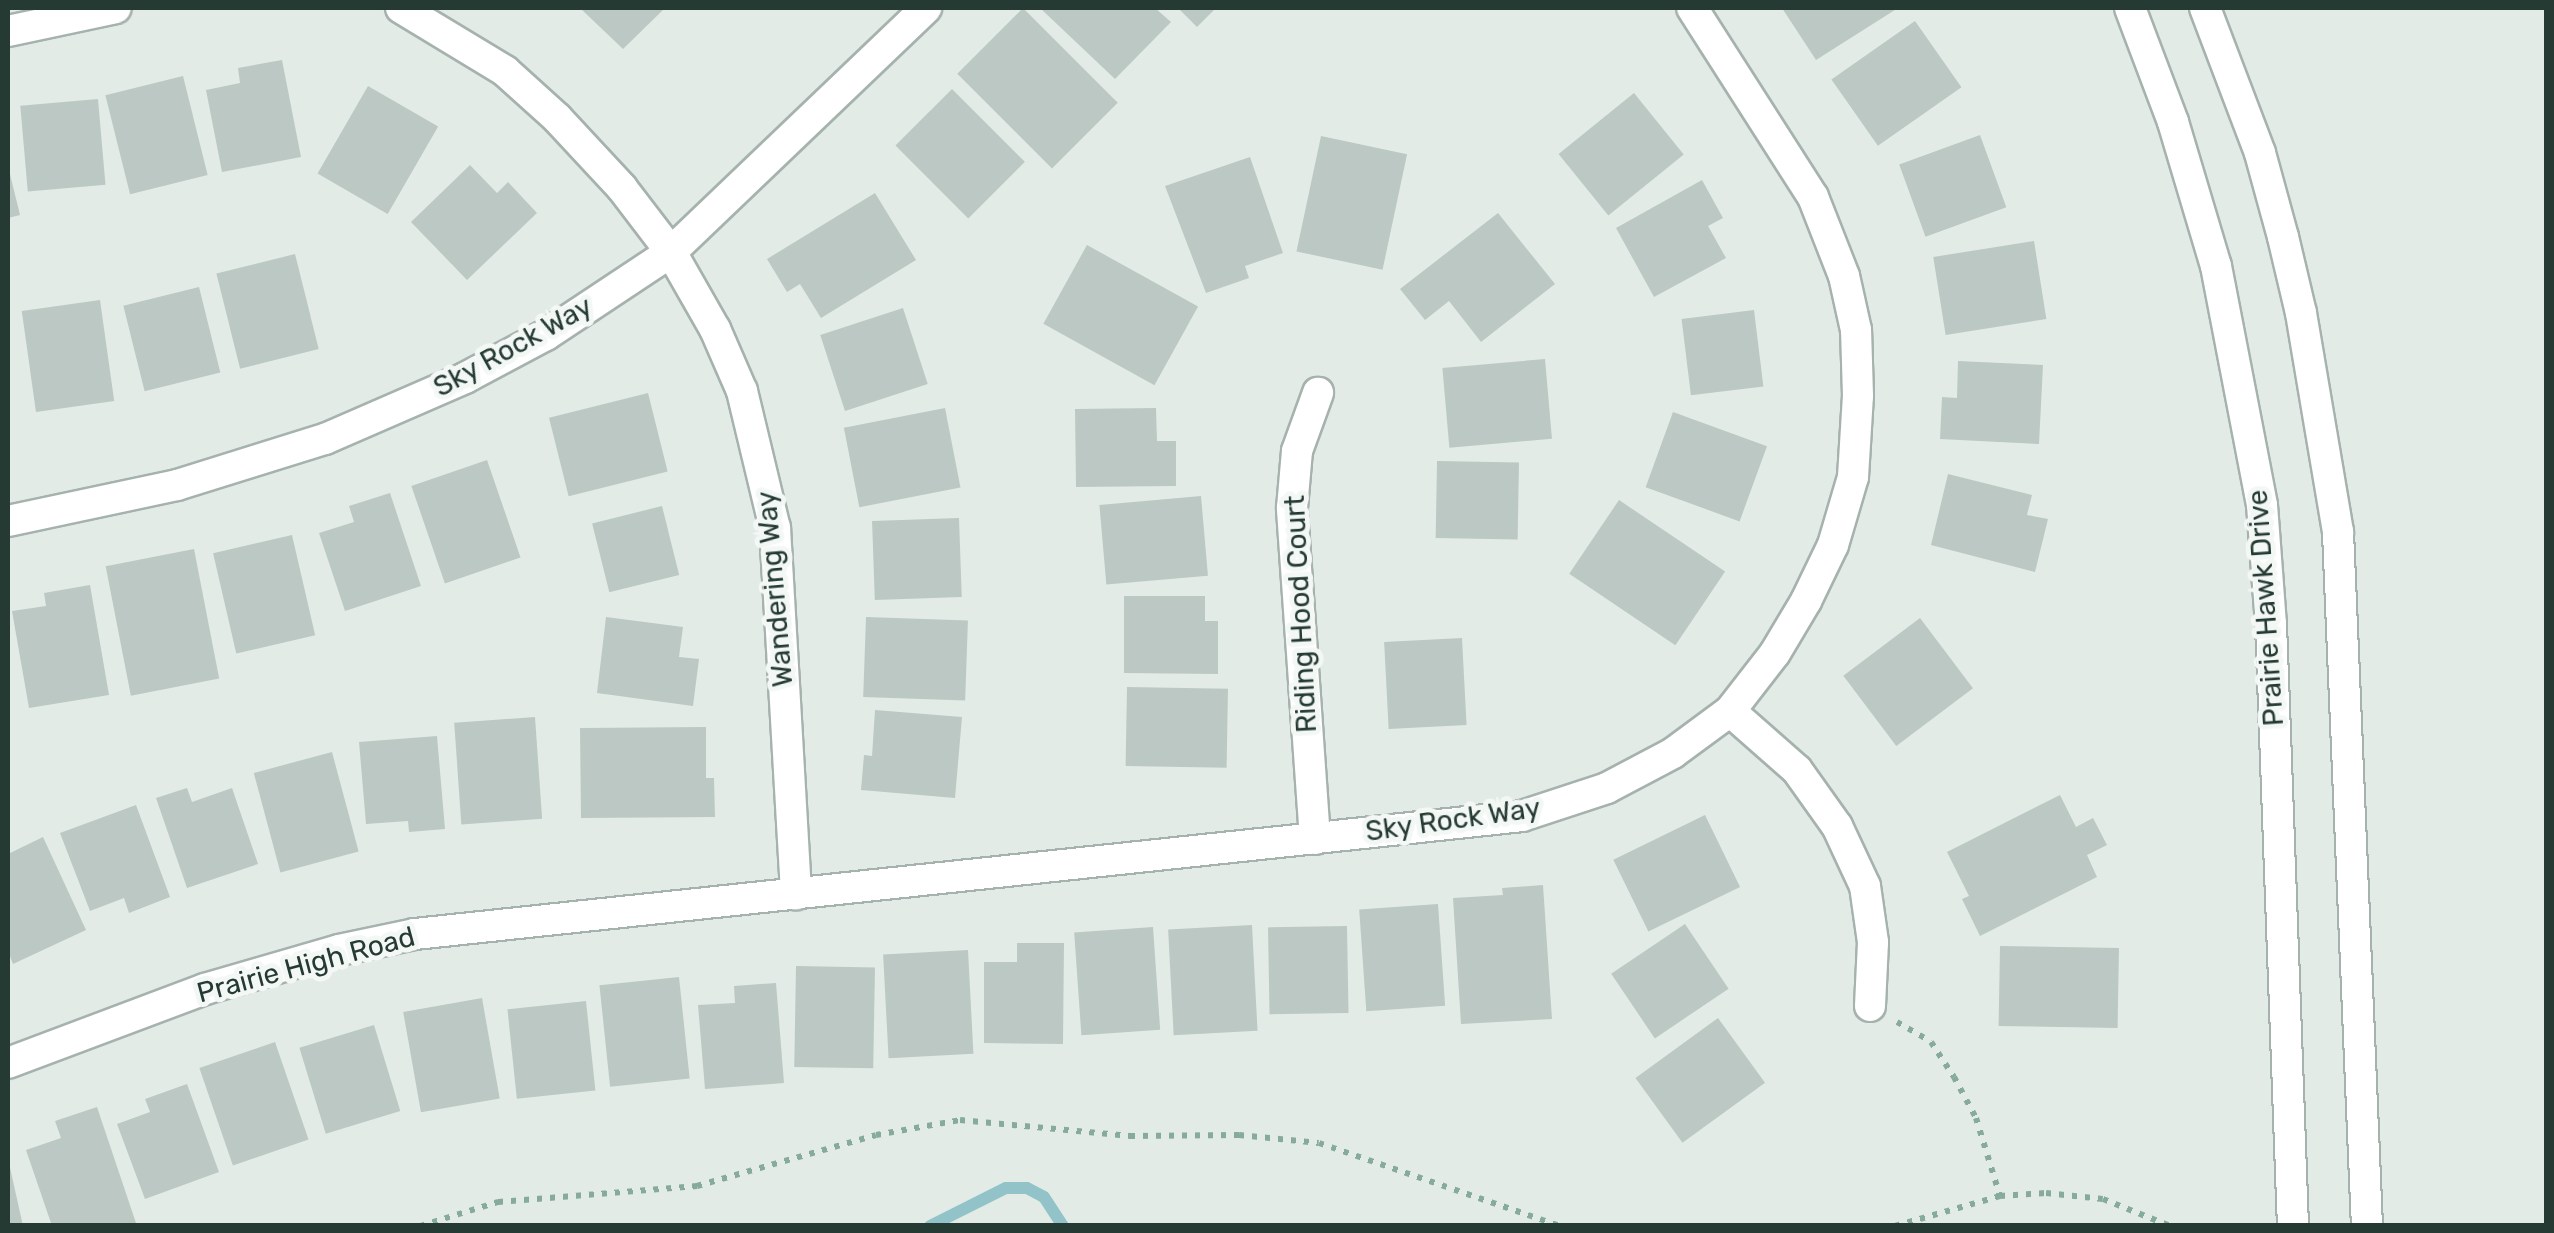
<!DOCTYPE html>
<html>
<head>
<meta charset="utf-8">
<style>
	body { margin:0 }
	#map { position:relative; width:2554px; height:1233px; overflow:hidden; background:#e3ebe7; font-family:Rubik,sans-serif }
	div>[style] { position:absolute }
	[style*='--x'] { left:calc(var(--x)*1px); top:calc(var(--y)*1px); width:calc(var(--w)*1px); rotate:calc(var(--a)*1deg) }
	.stream>* { height:12px; margin:-6px; padding:0 6px; transform-origin:6px; border-radius:6px; background:#92c3c9 }
	.building>* { inset:0; background:#bcc8c3; transform-origin:0 0 }
	.path>* { height:6px; margin-top:-3px; transform-origin:0; background:repeating-linear-gradient(90deg,#87aa9e 0 5px,transparent 0 13px) }
	.roads { filter:drop-shadow(2px 0 #a6b2ad) drop-shadow(-2px 0 #a6b2ad) drop-shadow(0 2px #a6b2ad) drop-shadow(0 -2px #a6b2ad) }
	.minor>* { height:30px; margin:-15px; padding:0 15px; transform-origin:15px; border-radius:15px; background:#fff }
	span { translate:-50% -50%; white-space:nowrap; text-align:center; line-height:1.15; -webkit-text-stroke:10px #f3f8f5; paint-order:stroke }
	.street-label { font-size:28px; color:#253a33 }
	.frame { position:absolute; inset:0; border:10px solid #253a33; pointer-events:none }
</style>
</head>
<body>
<div id="map">
	<div class="stream">
		<div style="--x:930;--y:1226;--w:85;--a:-26.6"></div>
		<div style="--x:1006;--y:1188;--w:21;--a:0"></div>
		<div style="--x:1027;--y:1188;--w:19;--a:28"></div>
		<div style="--x:1044;--y:1197;--w:35;--a:57"></div>
	</div>
	<div class="building">
		<div style="clip-path:polygon(580px 8px,665px 8px,623px 49px)"></div>
		<div style="left:1023px;top:8px;width:134px;height:93px;rotate:45deg"></div>
		<div style="clip-path:polygon(1040px 8px,1155px 8px,1171px 22px,1115px 79px)"></div>
		<div style="clip-path:polygon(1178px 8px,1216px 8px,1197px 27px)"></div>
		<div style="clip-path:polygon(1782px 8px,1898px 8px,1816px 60px)"></div>
		<div style="left:1915px;top:21px;width:81px;height:102px;rotate:55deg"></div>
		<div style="clip-path:polygon(282px 60px,301px 157px,222px 172px,206px 90px,240px 83px,238px 68px)"></div>
		<div style="left:183px;top:76px;width:102px;height:80px;rotate:76deg"></div>
		<div style="left:368px;top:86px;width:81px;height:101px;rotate:30deg"></div>
		<div style="left:952px;top:89px;width:103px;height:80px;rotate:45deg"></div>
		<div style="left:1634px;top:93px;width:79px;height:97px;rotate:51deg"></div>
		<div style="left:98px;top:99px;width:86px;height:78px;rotate:85deg"></div>
		<div style="left:1980px;top:135px;width:77px;height:86px;rotate:70deg"></div>
		<div style="left:1321px;top:136px;width:88px;height:118px;rotate:12deg"></div>
		<div style="clip-path:polygon(1250px 157px,1283px 253px,1245px 266px,1249px 278px,1206px 293px,1165px 186px)"></div>
		<div style="clip-path:polygon(470px 165px,497px 193px,508px 182px,537px 213px,467px 280px,411px 222px)"></div>
		<div style="clip-path:polygon(8px 166px,20px 215px,8px 218px)"></div>
		<div style="clip-path:polygon(1702px 180px,1723px 218px,1708px 226px,1726px 258px,1654px 297px,1616px 228px)"></div>
		<div style="clip-path:polygon(875px 193px,916px 260px,821px 318px,800px 284px,787px 292px,767px 259px)"></div>
		<div style="clip-path:polygon(1498px 213px,1555px 284px,1481px 342px,1449px 301px,1425px 320px,1400px 289px)"></div>
		<div style="left:2034px;top:241px;width:79px;height:102px;rotate:81deg"></div>
		<div style="left:1087px;top:245px;width:127px;height:90px;rotate:29deg"></div>
		<div style="left:295px;top:254px;width:98px;height:81px;rotate:76deg"></div>
		<div style="left:199px;top:287px;width:88px;height:78px;rotate:76deg"></div>
		<div style="left:100px;top:300px;width:102px;height:79px;rotate:82deg"></div>
		<div style="left:903px;top:308px;width:80px;height:87px;rotate:72deg"></div>
		<div style="left:1754px;top:310px;width:77px;height:73px;rotate:83deg"></div>
		<div style="left:1545px;top:359px;width:80px;height:103px;rotate:85deg"></div>
		<div style="clip-path:polygon(1958px 361px,2043px 365px,2039px 444px,1940px 439px,1942px 397px,1957px 398px)"></div>
		<div style="left:648px;top:393px;width:81px;height:102px;rotate:76deg"></div>
		<div style="left:945px;top:408px;width:81px;height:103px;rotate:79deg"></div>
		<div style="clip-path:polygon(1156px 408px,1157px 441px,1176px 441px,1176px 486px,1076px 487px,1075px 409px)"></div>
		<div style="left:1673px;top:412px;width:100px;height:80px;rotate:20deg"></div>
		<div style="left:487px;top:460px;width:103px;height:80px;rotate:71deg"></div>
		<div style="left:1437px;top:461px;width:82px;height:77px;rotate:1deg"></div>
		<div style="clip-path:polygon(1948px 474px,2032px 495px,2027px 515px,2048px 519px,2035px 572px,1931px 545px)"></div>
		<div style="clip-path:polygon(390px 493px,421px 586px,345px 611px,319px 533px,354px 522px,349px 506px)"></div>
		<div style="left:1201px;top:496px;width:80px;height:102px;rotate:85deg"></div>
		<div style="left:1619px;top:500px;width:128px;height:89px;rotate:34deg"></div>
		<div style="left:662px;top:506px;width:71px;height:72px;rotate:76deg"></div>
		<div style="left:959px;top:518px;width:79px;height:87px;rotate:88deg"></div>
		<div style="left:292px;top:535px;width:103px;height:81px;rotate:77deg"></div>
		<div style="left:194px;top:549px;width:132px;height:90px;rotate:79deg"></div>
		<div style="clip-path:polygon(90px 585px,109px 695px,29px 708px,12px 611px,46px 606px,44px 593px)"></div>
		<div style="clip-path:polygon(1124px 596px,1205px 596px,1205px 621px,1218px 621px,1218px 674px,1124px 673px)"></div>
		<div style="clip-path:polygon(606px 617px,683px 627px,679px 657px,699px 659px,693px 706px,597px 693px)"></div>
		<div style="left:866px;top:617px;width:102px;height:80px;rotate:2deg"></div>
		<div style="left:1920px;top:618px;width:88px;height:96px;rotate:53deg"></div>
		<div style="left:1462px;top:638px;width:87px;height:78px;rotate:87deg"></div>
		<div style="left:1127px;top:687px;width:101px;height:79px;rotate:1deg"></div>
		<div style="clip-path:polygon(875px 710px,962px 717px,955px 798px,861px 790px,864px 755px,872px 756px)"></div>
		<div style="left:535px;top:717px;width:102px;height:81px;rotate:86deg"></div>
		<div style="clip-path:polygon(706px 727px,706px 778px,714px 778px,715px 817px,581px 818px,580px 728px)"></div>
		<div style="clip-path:polygon(437px 736px,445px 829px,409px 832px,408px 821px,366px 824px,359px 742px)"></div>
		<div style="left:332px;top:752px;width:103px;height:81px;rotate:75deg"></div>
		<div style="clip-path:polygon(187px 788px,192px 802px,232px 788px,258px 864px,187px 888px,156px 798px)"></div>
		<div style="clip-path:polygon(2060px 795px,2076px 827px,2093px 818px,2107px 845px,2087px 855px,2097px 877px,1980px 936px,1962px 899px,1969px 896px,1947px 852px)"></div>
		<div style="clip-path:polygon(136px 805px,170px 897px,129px 913px,124px 898px,90px 911px,60px 833px)"></div>
		<div style="left:1705px;top:815px;width:80px;height:102px;rotate:64deg"></div>
		<div style="clip-path:polygon(43px 837px,86px 930px,13px 964px,8px 951px,8px 854px)"></div>
		<div style="clip-path:polygon(1543px 885px,1552px 1019px,1461px 1024px,1453px 898px,1503px 895px,1502px 888px)"></div>
		<div style="left:1438px;top:904px;width:102px;height:79px;rotate:86deg"></div>
		<div style="left:1685px;top:924px;width:78px;height:89px;rotate:56deg"></div>
		<div style="left:1252px;top:925px;width:106px;height:84px;rotate:87deg"></div>
		<div style="left:1347px;top:926px;width:87px;height:79px;rotate:89deg"></div>
		<div style="left:1153px;top:927px;width:103px;height:79px;rotate:86deg"></div>
		<div style="clip-path:polygon(1017px 943px,1064px 943px,1063px 1044px,984px 1043px,984px 962px,1017px 962px)"></div>
		<div style="left:2000px;top:946px;width:119px;height:80px;rotate:1deg"></div>
		<div style="left:968px;top:950px;width:104px;height:85px;rotate:87deg"></div>
		<div style="left:796px;top:966px;width:79px;height:101px;rotate:1deg"></div>
		<div style="left:679px;top:977px;width:102px;height:80px;rotate:84deg"></div>
		<div style="clip-path:polygon(776px 983px,784px 1083px,705px 1089px,698px 1005px,735px 1003px,734px 986px)"></div>
		<div style="left:482px;top:998px;width:102px;height:80px;rotate:80deg"></div>
		<div style="left:586px;top:1001px;width:90px;height:79px;rotate:84deg"></div>
		<div style="left:1718px;top:1018px;width:80px;height:102px;rotate:54deg"></div>
		<div style="left:374px;top:1025px;width:90px;height:78px;rotate:73deg"></div>
		<div style="left:275px;top:1042px;width:103px;height:80px;rotate:71deg"></div>
		<div style="clip-path:polygon(187px 1084px,219px 1172px,145px 1199px,117px 1124px,150px 1112px,145px 1099px)"></div>
		<div style="clip-path:polygon(97px 1107px,137px 1226px,52px 1226px,26px 1150px,61px 1138px,55px 1121px)"></div>
		<div style="clip-path:polygon(8px 1163px,9px 1163px,23px 1226px,8px 1226px)"></div>
	</div>
	<div class="path">
		<div style="--x:1897;--y:1022;--w:39;--a:30"></div>
		<div style="--x:1931;--y:1042;--w:42;--a:56.7"></div>
		<div style="--x:1954;--y:1077;--w:47;--a:61.8"></div>
		<div style="--x:1976;--y:1118;--w:82;--a:72.9"></div>
		<div style="--x:420;--y:1226;--w:82;--a:-17.1"></div>
		<div style="--x:498;--y:1202;--w:200;--a:-4.6"></div>
		<div style="--x:697;--y:1186;--w:186;--a:-15.9"></div>
		<div style="--x:876;--y:1135;--w:85;--a:-10.1"></div>
		<div style="--x:960;--y:1120;--w:171;--a:5.4"></div>
		<div style="--x:1130;--y:1136;--w:109;--a:-0.5"></div>
		<div style="--x:1239;--y:1135;--w:80;--a:5.7"></div>
		<div style="--x:1319;--y:1143;--w:255;--a:19"></div>
		<div style="--x:1895;--y:1226;--w:109;--a:-15.9"></div>
		<div style="--x:2000;--y:1196;--w:46;--a:-3.7"></div>
		<div style="--x:2046;--y:1193;--w:57;--a:6"></div>
		<div style="--x:2103;--y:1199;--w:72;--a:21.9"></div>
	</div>
	<div class="roads">
		<div class="minor">
			<div style="--x:401;--y:8;--w:122;--a:31.2"></div>
			<div style="--x:505;--y:71;--w:70;--a:42.1"></div>
			<div style="--x:557;--y:118;--w:96;--a:47.1"></div>
			<div style="--x:622;--y:188;--w:81;--a:52.6"></div>
			<div style="--x:671;--y:252;--w:89;--a:60.3"></div>
			<div style="--x:715;--y:329;--w:68;--a:66.5"></div>
			<div style="--x:742;--y:391;--w:141;--a:76.5"></div>
			<div style="--x:775;--y:528;--w:367;--a:86.7"></div>
			<div style="--x:2130;--y:8;--w:122;--a:69.3"></div>
			<div style="--x:2173;--y:122;--w:150;--a:73.4"></div>
			<div style="--x:2216;--y:266;--w:243;--a:79.1"></div>
			<div style="--x:2262;--y:505;--w:119;--a:85.7"></div>
			<div style="--x:2271;--y:624;--w:602;--a:87.91"></div>
			<div style="--x:2205;--y:8;--w:155;--a:69.2"></div>
			<div style="--x:2260;--y:153;--w:87;--a:74.7"></div>
			<div style="--x:2283;--y:237;--w:78;--a:76.7"></div>
			<div style="--x:2301;--y:313;--w:222;--a:80.4"></div>
			<div style="--x:2338;--y:532;--w:695;--a:87.61"></div>
			<div style="--x:8;--y:31;--w:110;--a:-12"></div>
			<div style="--x:8;--y:521;--w:173;--a:-12"></div>
			<div style="--x:177;--y:485;--w:155;--a:-17.3"></div>
			<div style="--x:325;--y:439;--w:153;--a:-23.5"></div>
			<div style="--x:465;--y:378;--w:92;--a:-28"></div>
			<div style="--x:546;--y:335;--w:150;--a:-33.6"></div>
			<div style="--x:671;--y:252;--w:353;--a:-43.7"></div>
			<div style="--x:1730;--y:711;--w:89;--a:41.4"></div>
			<div style="--x:1797;--y:770;--w:69;--a:54.5"></div>
			<div style="--x:1837;--y:826;--w:66;--a:65"></div>
			<div style="--x:1865;--y:886;--w:57;--a:81.9"></div>
			<div style="--x:1873;--y:942;--w:64;--a:92.7"></div>
			<div style="--x:1315;--y:839;--w:332;--a:-94"></div>
			<div style="--x:1292;--y:508;--w:57;--a:-85"></div>
			<div style="--x:1297;--y:451;--w:62;--a:-70.1"></div>
			<div style="--x:8;--y:1063;--w:210;--a:-20.6"></div>
			<div style="--x:205;--y:989;--w:140;--a:-16.2"></div>
			<div style="--x:339;--y:950;--w:78;--a:-11.9"></div>
			<div style="--x:415;--y:934;--w:1113;--a:-6.08"></div>
			<div style="--x:1522;--y:816;--w:89;--a:-18.2"></div>
			<div style="--x:1607;--y:788;--w:75;--a:-27.9"></div>
			<div style="--x:1673;--y:753;--w:71;--a:-36.4"></div>
			<div style="--x:1730;--y:711;--w:73;--a:-52.2"></div>
			<div style="--x:1775;--y:653;--w:61;--a:-59.2"></div>
			<div style="--x:1806;--y:601;--w:62;--a:-64.3"></div>
			<div style="--x:1833;--y:545;--w:71;--a:-73.6"></div>
			<div style="--x:1853;--y:477;--w:81;--a:-86.5"></div>
			<div style="--x:1858;--y:396;--w:66;--a:-91.7"></div>
			<div style="--x:1856;--y:330;--w:55;--a:-102.5"></div>
			<div style="--x:1844;--y:276;--w:85;--a:-111.4"></div>
			<div style="--x:1813;--y:197;--w:224;--a:-122.6"></div>
		</div>
	</div>
	<div class="street-label">
		<span style="left:513px;top:347px;rotate:-29deg">Sky Rock Way</span>
		<span style="left:775px;top:589px;rotate:-95deg">Wandering Way</span>
		<span style="left:2266px;top:608px;rotate:-94deg">Prairie Hawk Drive</span>
		<span style="left:1301px;top:614px;rotate:-93deg">Riding Hood Court</span>
		<span style="left:1453px;top:820px;rotate:-8deg">Sky Rock Way</span>
		<span style="left:306px;top:965px;rotate:-15deg">Prairie High Road</span>
	</div>
	<div class="frame"></div>
</div>
</body>
</html>
